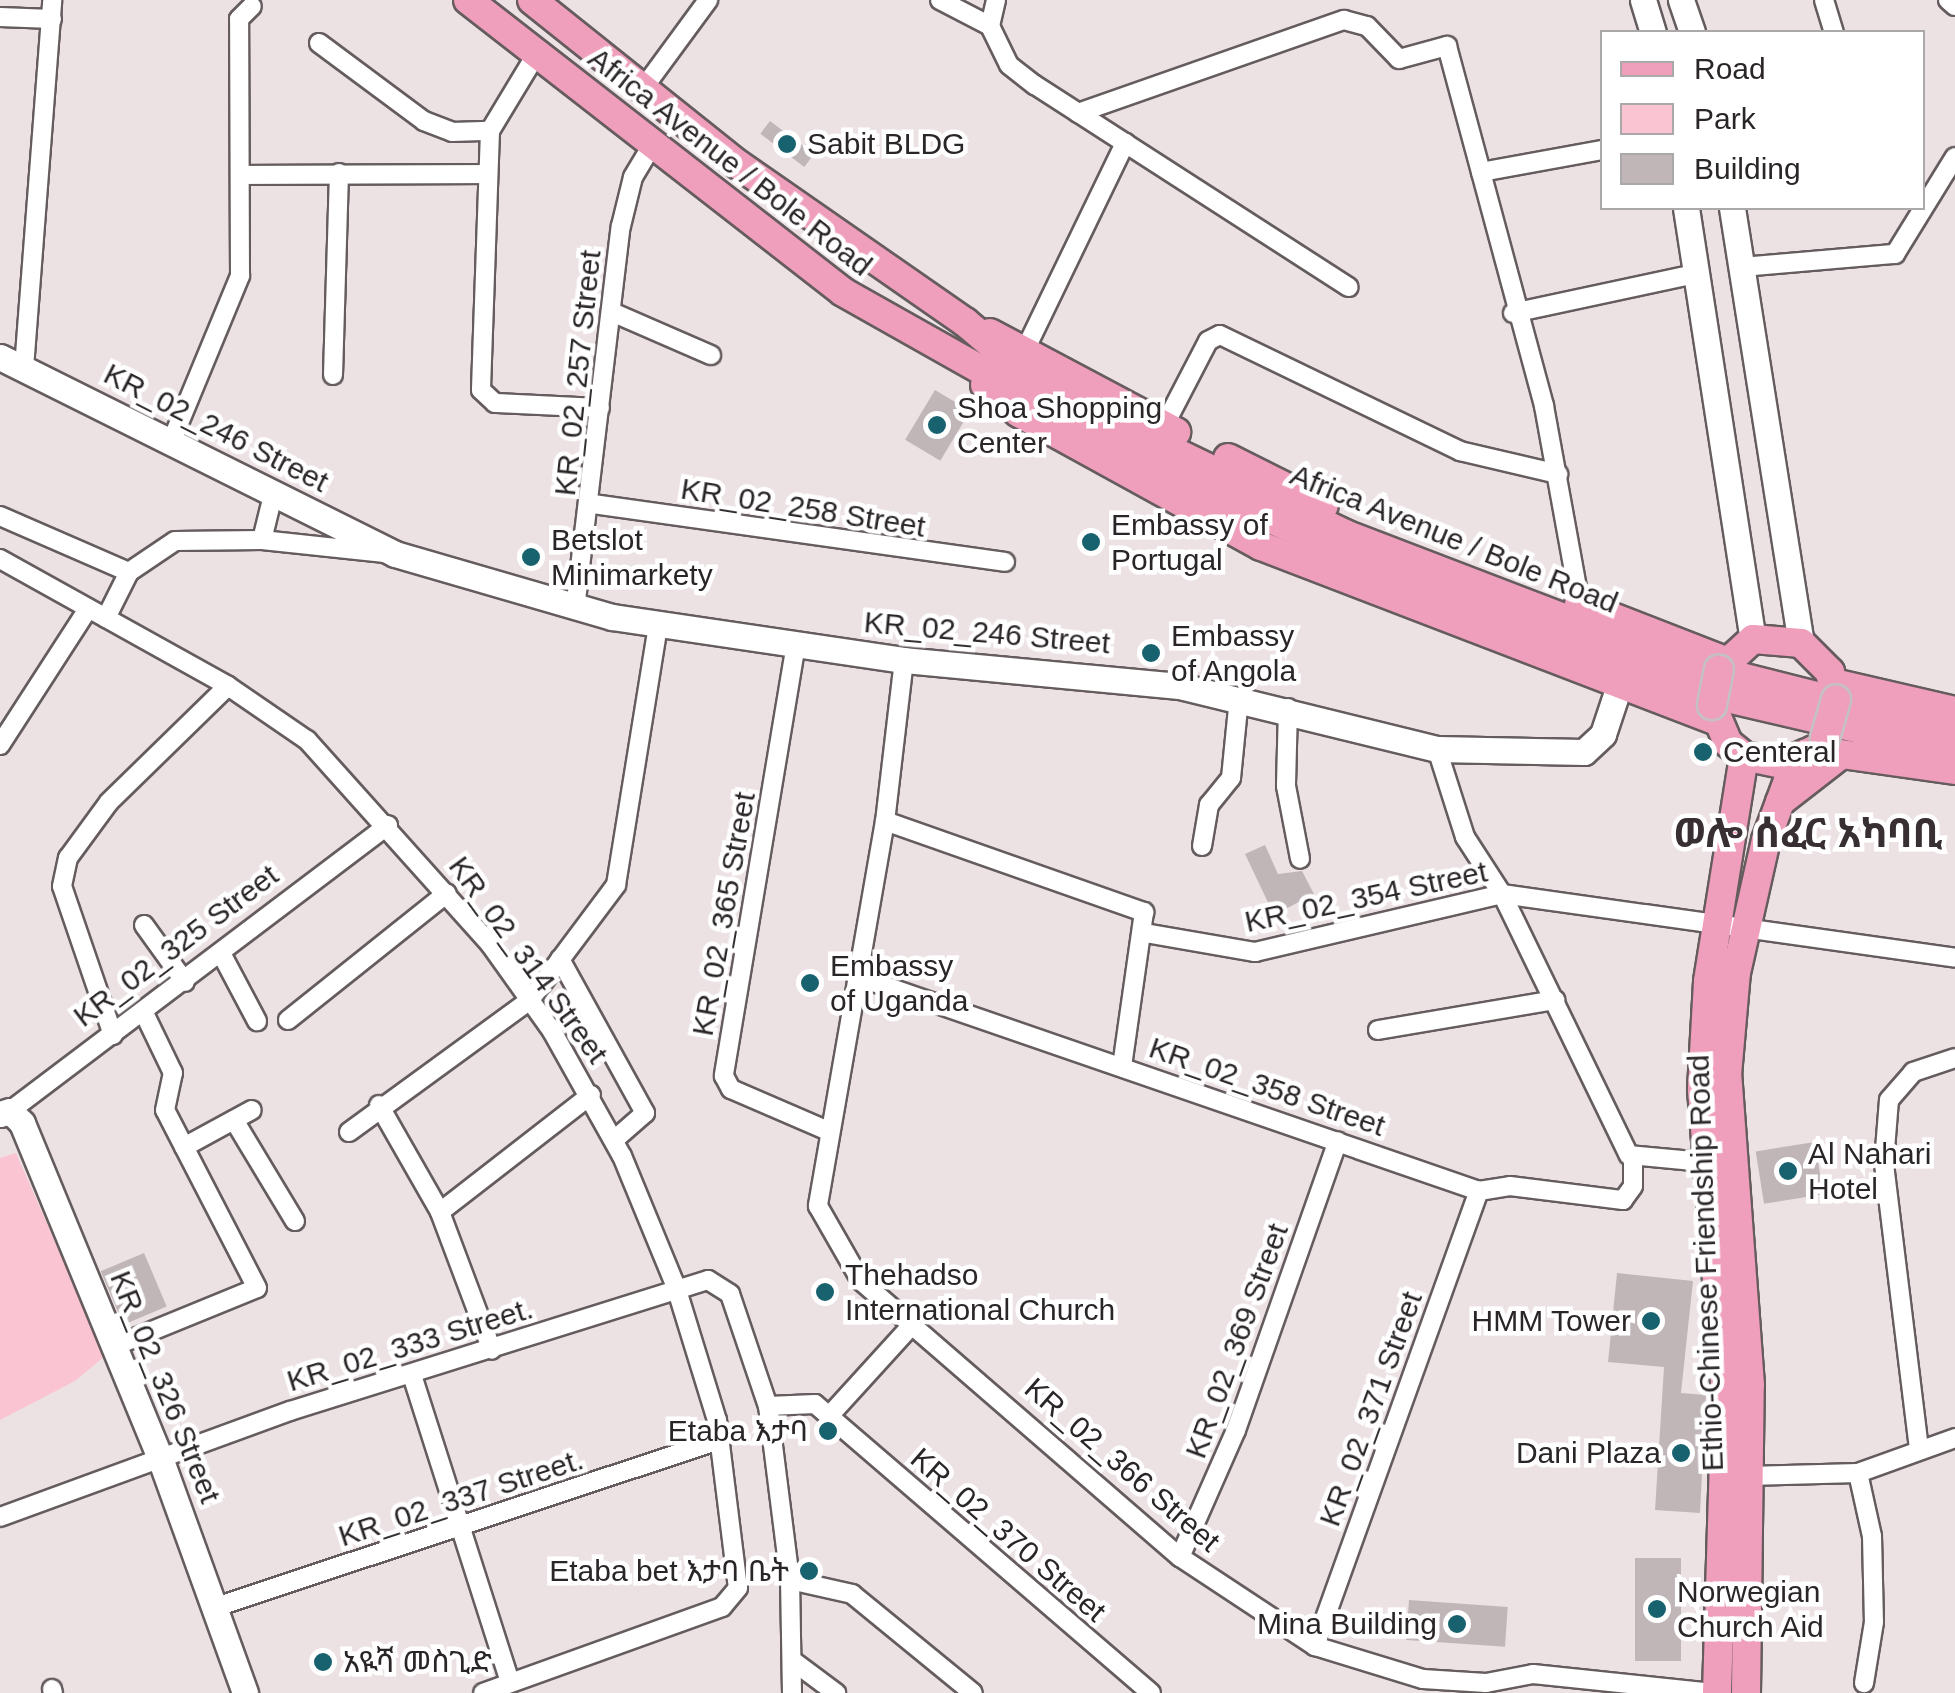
<!DOCTYPE html>
<html>
<head>
<meta charset="utf-8">
<style>
	body { margin:0 }
	#map { position:relative; width:1955px; height:1693px; overflow:hidden; background:#ece2e4; font-family:Helvetica,"Noto Sans Ethiopic",sans-serif }
	div>[style] { position:absolute }
	[style*='--x'] { left:calc(var(--x)*1px); top:calc(var(--y)*1px); width:calc(var(--w)*1px); rotate:calc(var(--a)*1deg) }
	.green>* { inset:0; background:#fac4d3 }
	.building>* { inset:0; background:#c0b6b8; transform-origin:0 0 }
	.roads { filter:drop-shadow(2px 0 #655c5e) drop-shadow(-2px 0 #655c5e) drop-shadow(0 2px #655c5e) drop-shadow(0 -2px #655c5e) }
	.street>* { height:18px; margin:-9px; padding:0 9px; transform-origin:9px; border-radius:9px; background:#fff }
	.secondary>* { height:25px; margin:-12.5px; padding:0 12.5px; transform-origin:12.5px; border-radius:12.5px; background:#fff }
	.primary>* { height:28px; margin:-14px; padding:0 14px; transform-origin:14px; border-radius:14px; background:#ef9ebb }
	.bridges { filter:drop-shadow(2px 0 #c3c2c3) drop-shadow(-2px 0 #c3c2c3) drop-shadow(0 2px #c3c2c3) drop-shadow(0 -2px #c3c2c3) }
	.primary-bridge>* { height:28px; margin:-14px; padding:0 14px; transform-origin:14px; border-radius:14px; background:#ef9ebb }
	.dots>* { width:28px; height:28px; translate:-50% -50%; box-sizing:border-box; border:5px solid #fff; border-radius:50% }
	span { translate:-50% -50%; white-space:nowrap; text-align:center; line-height:1.15; -webkit-text-stroke:9px #fff; paint-order:stroke }
	.poi-label { font-size:30px; color:#2a2627 }
	.left { translate:0 -50%; text-align:left }
	.right { translate:-100% -50%; text-align:right }
	.street-label { font-size:30px; color:#2a2627 }
	.district-label { font-size:40px; color:#372f31; font-weight:700 }
	.legend { position:absolute; left:1600px; top:30px; width:325px; height:180px; box-sizing:border-box; background:#fff; border:2px solid #aaa8a9; margin:0; padding:12px 18px; list-style:none; font-size:30px; color:#2a2627 }
	.legend li { display:flex; align-items:center; gap:20px; height:50px }
	.legend b { width:50px; border:2px solid #aaa8a9 }
</style>
</head>
<body>
<div id="map">
	<div class="green">
		<div style="clip-path:polygon(16px 1153px,105px 1356px,75px 1381px,0 1420px,0 1158px)"></div>
	</div>
	<div class="building">
		<div style="left:770px;top:121px;width:55px;height:16px;rotate:37deg"></div>
		<div style="left:935px;top:390px;width:41px;height:58px;rotate:31deg"></div>
		<div style="clip-path:polygon(1265px 845px,1278px 874px,1302px 871px,1314px 894px,1274px 915px,1245px 854px)"></div>
		<div style="left:1815px;top:1142px;width:53px;height:60px;rotate:81deg"></div>
		<div style="left:144px;top:1253px;width:58px;height:47px;rotate:67deg"></div>
		<div style="clip-path:polygon(1617px 1273px,1693px 1281px,1681px 1393px,1706px 1395px,1700px 1513px,1655px 1510px,1664px 1367px,1608px 1362px)"></div>
		<div style="left:1635px;top:1558px;width:46px;height:103px"></div>
		<div style="left:1409px;top:1600px;width:99px;height:40px;rotate:4deg"></div>
	</div>
	<div class="roads">
		<div class="street">
			<div style="--x:940;--y:0;--w:56;--a:27.5"></div>
			<div style="--x:990;--y:26;--w:43;--a:64"></div>
			<div style="--x:1009;--y:65;--w:33;--a:38"></div>
			<div style="--x:1035;--y:85;--w:373;--a:32.8"></div>
			<div style="--x:1824;--y:0;--w:34;--a:73"></div>
			<div style="--x:1948;--y:0;--w:9;--a:41"></div>
			<div style="--x:0;--y:17;--w:52;--a:2.2"></div>
			<div style="--x:990;--y:26;--w:27;--a:-77"></div>
			<div style="--x:319;--y:43;--w:131;--a:36.6"></div>
			<div style="--x:424;--y:121;--w:30;--a:21"></div>
			<div style="--x:452;--y:132;--w:38;--a:-2"></div>
			<div style="--x:537;--y:53;--w:91;--a:121.1"></div>
			<div style="--x:490;--y:131;--w:259;--a:92"></div>
			<div style="--x:481;--y:390;--w:19;--a:43"></div>
			<div style="--x:495;--y:403;--w:105;--a:2.7"></div>
			<div style="--x:642;--y:90;--w:112;--a:-53.7"></div>
			<div style="--x:1078;--y:113;--w:282;--a:-19.3"></div>
			<div style="--x:1344;--y:20;--w:24;--a:15"></div>
			<div style="--x:1367;--y:26;--w:46;--a:45.9"></div>
			<div style="--x:1399;--y:59;--w:50;--a:-15.2"></div>
			<div style="--x:1447;--y:46;--w:373;--a:74.9"></div>
			<div style="--x:1544;--y:406;--w:202;--a:79.7"></div>
			<div style="--x:1481;--y:172;--w:123;--a:-10.3"></div>
			<div style="--x:240;--y:175;--w:248;--a:-0.2"></div>
			<div style="--x:1742;--y:267;--w:154;--a:-4.9"></div>
			<div style="--x:1895;--y:254;--w:114;--a:-58.3"></div>
			<div style="--x:612;--y:312;--w:108;--a:23.5"></div>
			<div style="--x:1513;--y:313;--w:186;--a:-12.1"></div>
			<div style="--x:1026;--y:348;--w:228;--a:-64.2"></div>
			<div style="--x:24;--y:368;--w:369;--a:-85.6"></div>
			<div style="--x:333;--y:375;--w:202;--a:-88.3"></div>
			<div style="--x:1164;--y:426;--w:96;--a:-62.6"></div>
			<div style="--x:1208;--y:341;--w:13;--a:-27"></div>
			<div style="--x:1220;--y:335;--w:267;--a:25.8"></div>
			<div style="--x:1460;--y:451;--w:101;--a:13.2"></div>
			<div style="--x:172;--y:440;--w:178;--a:-67.5"></div>
			<div style="--x:240;--y:276;--w:257;--a:-90.2"></div>
			<div style="--x:239;--y:19;--w:18;--a:-45"></div>
			<div style="--x:593;--y:504;--w:416;--a:8"></div>
			<div style="--x:0;--y:516;--w:141;--a:23.5"></div>
			<div style="--x:262;--y:540;--w:50;--a:-76.2"></div>
			<div style="--x:0;--y:559;--w:261;--a:29.1"></div>
			<div style="--x:228;--y:686;--w:96;--a:34.4"></div>
			<div style="--x:307;--y:740;--w:274;--a:48.1"></div>
			<div style="--x:490;--y:944;--w:107;--a:54.5"></div>
			<div style="--x:552;--y:1031;--w:143;--a:60.8"></div>
			<div style="--x:622;--y:1156;--w:142;--a:67.6"></div>
			<div style="--x:676;--y:1287;--w:139;--a:72.9"></div>
			<div style="--x:717;--y:1420;--w:169;--a:82.9"></div>
			<div style="--x:738;--y:1588;--w:25;--a:130"></div>
			<div style="--x:722;--y:1607;--w:254;--a:160.2"></div>
			<div style="--x:575;--y:609;--w:386;--a:-83.2"></div>
			<div style="--x:621;--y:226;--w:50;--a:-76.2"></div>
			<div style="--x:633;--y:177;--w:35;--a:-59"></div>
			<div style="--x:106;--y:618;--w:51;--a:-63.4"></div>
			<div style="--x:129;--y:572;--w:55;--a:-34"></div>
			<div style="--x:175;--y:541;--w:87;--a:-0.7"></div>
			<div style="--x:262;--y:540;--w:133;--a:6.1"></div>
			<div style="--x:796;--y:644;--w:438;--a:99.5"></div>
			<div style="--x:724;--y:1076;--w:15;--a:62"></div>
			<div style="--x:731;--y:1089;--w:106;--a:23.4"></div>
			<div style="--x:904;--y:660;--w:162;--a:96.7"></div>
			<div style="--x:885;--y:821;--w:391;--a:99.9"></div>
			<div style="--x:818;--y:1206;--w:86;--a:60.2"></div>
			<div style="--x:861;--y:1281;--w:422;--a:40.9"></div>
			<div style="--x:1180;--y:1557;--w:162;--a:33.4"></div>
			<div style="--x:1315;--y:1646;--w:113;--a:17"></div>
			<div style="--x:1423;--y:1679;--w:63;--a:3.6"></div>
			<div style="--x:1486;--y:1683;--w:48;--a:-10.8"></div>
			<div style="--x:1533;--y:1674;--w:181;--a:6"></div>
			<div style="--x:1288;--y:708;--w:78;--a:91.5"></div>
			<div style="--x:1286;--y:786;--w:74;--a:79.1"></div>
			<div style="--x:0;--y:745;--w:162;--a:-57.1"></div>
			<div style="--x:1437;--y:749;--w:92;--a:72.3"></div>
			<div style="--x:1465;--y:837;--w:68;--a:57"></div>
			<div style="--x:1502;--y:894;--w:290;--a:64.1"></div>
			<div style="--x:1629;--y:1155;--w:74;--a:5.4"></div>
			<div style="--x:885;--y:821;--w:275;--a:19.4"></div>
			<div style="--x:1144;--y:912;--w:156;--a:98.1"></div>
			<div style="--x:1202;--y:846;--w:42;--a:-80.3"></div>
			<div style="--x:1209;--y:805;--w:35;--a:-51"></div>
			<div style="--x:1231;--y:778;--w:80;--a:-84.3"></div>
			<div style="--x:144;--y:925;--w:70;--a:54.3"></div>
			<div style="--x:1145;--y:933;--w:112;--a:9.8"></div>
			<div style="--x:1255;--y:952;--w:254;--a:-13.2"></div>
			<div style="--x:1502;--y:894;--w:457;--a:8"></div>
			<div style="--x:222;--y:955;--w:75;--a:62.1"></div>
			<div style="--x:560;--y:959;--w:176;--a:61.1"></div>
			<div style="--x:645;--y:1113;--w:41;--a:138.9"></div>
			<div style="--x:856;--y:976;--w:659;--a:19.04"></div>
			<div style="--x:1479;--y:1191;--w:31;--a:-9"></div>
			<div style="--x:1510;--y:1186;--w:114;--a:7.1"></div>
			<div style="--x:1623;--y:1200;--w:17;--a:-54"></div>
			<div style="--x:1633;--y:1186;--w:27;--a:-90"></div>
			<div style="--x:288;--y:1020;--w:203;--a:-38.6"></div>
			<div style="--x:1378;--y:1030;--w:180;--a:-9.6"></div>
			<div style="--x:113;--y:1035;--w:157;--a:-108.9"></div>
			<div style="--x:62;--y:886;--w:29;--a:-78"></div>
			<div style="--x:68;--y:858;--w:69;--a:-53.8"></div>
			<div style="--x:109;--y:802;--w:166;--a:-44.3"></div>
			<div style="--x:379;--y:1105;--w:123;--a:60.3"></div>
			<div style="--x:440;--y:1212;--w:147;--a:69.4"></div>
			<div style="--x:10;--y:1111;--w:474;--a:-37.1"></div>
			<div style="--x:234;--y:1120;--w:118;--a:58.9"></div>
			<div style="--x:349;--y:1132;--w:224;--a:-36.1"></div>
			<div style="--x:530;--y:1000;--w:144;--a:-53.2"></div>
			<div style="--x:616;--y:885;--w:263;--a:-80.8"></div>
			<div style="--x:184;--y:1147;--w:77;--a:-28.6"></div>
			<div style="--x:440;--y:1212;--w:191;--a:-37.8"></div>
			<div style="--x:115;--y:1346;--w:153;--a:-22.2"></div>
			<div style="--x:257;--y:1288;--w:200;--a:-117.3"></div>
			<div style="--x:165;--y:1110;--w:38;--a:-78"></div>
			<div style="--x:173;--y:1073;--w:67;--a:-115.8"></div>
			<div style="--x:412;--y:1375;--w:323;--a:72.3"></div>
			<div style="--x:830;--y:1415;--w:119;--a:-47.7"></div>
			<div style="--x:1919;--y:1449;--w:289;--a:-97"></div>
			<div style="--x:1884;--y:1162;--w:62;--a:-85.4"></div>
			<div style="--x:1889;--y:1100;--w:37;--a:-49"></div>
			<div style="--x:1913;--y:1072;--w:44;--a:-18.4"></div>
			<div style="--x:1858;--y:1473;--w:65;--a:77.5"></div>
			<div style="--x:1872;--y:1536;--w:86;--a:88.7"></div>
			<div style="--x:1874;--y:1622;--w:62;--a:99.3"></div>
			<div style="--x:1748;--y:1476;--w:110;--a:-1.6"></div>
			<div style="--x:1858;--y:1473;--w:103;--a:-19.8"></div>
			<div style="--x:0;--y:1517;--w:309;--a:-20.1"></div>
			<div style="--x:290;--y:1411;--w:438;--a:-17.4"></div>
			<div style="--x:708;--y:1280;--w:26;--a:32"></div>
			<div style="--x:730;--y:1294;--w:118;--a:71.3"></div>
			<div style="--x:1180;--y:1557;--w:139;--a:-66.2"></div>
			<div style="--x:1236;--y:1430;--w:306;--a:-70.6"></div>
			<div style="--x:790;--y:1580;--w:64;--a:12.7"></div>
			<div style="--x:852;--y:1594;--w:156;--a:39.3"></div>
			<div style="--x:216;--y:1607;--w:533;--a:-18.37"></div>
			<div style="--x:1315;--y:1646;--w:484;--a:-70.2"></div>
			<div style="--x:793;--y:1661;--w:54;--a:36.7"></div>
			<div style="--x:52;--y:1689;--w:4;--a:76"></div>
			<div style="--x:792;--y:1693;--w:113;--a:-91"></div>
			<div style="--x:790;--y:1580;--w:175;--a:-97.2"></div>
			<div style="--x:768;--y:1406;--w:47;--a:-2.4"></div>
			<div style="--x:815;--y:1404;--w:443;--a:40.7"></div>
		</div>
		<div class="secondary">
			<div style="--x:1643;--y:0;--w:34;--a:73"></div>
			<div style="--x:1681;--y:0;--w:34;--a:71"></div>
			<div style="--x:1686;--y:208;--w:436;--a:81.2"></div>
			<div style="--x:1732;--y:208;--w:440;--a:81"></div>
			<div style="--x:0;--y:357;--w:441;--a:26.5"></div>
			<div style="--x:395;--y:554;--w:226;--a:16.2"></div>
			<div style="--x:612;--y:617;--w:295;--a:8.4"></div>
			<div style="--x:904;--y:660;--w:277;--a:5.4"></div>
			<div style="--x:1180;--y:686;--w:265;--a:13.8"></div>
			<div style="--x:1437;--y:749;--w:147;--a:1.2"></div>
			<div style="--x:1584;--y:752;--w:26;--a:-43"></div>
			<div style="--x:1603;--y:734;--w:54;--a:-71.6"></div>
			<div style="--x:0;--y:1114;--w:10;--a:-17"></div>
			<div style="--x:10;--y:1111;--w:17;--a:45"></div>
			<div style="--x:22;--y:1123;--w:359;--a:67.6"></div>
			<div style="--x:159;--y:1455;--w:253;--a:70.1"></div>
		</div>
		<div class="primary">
			<div style="--x:468;--y:0;--w:475;--a:37.9"></div>
			<div style="--x:843;--y:292;--w:347;--a:29.4"></div>
			<div style="--x:1145;--y:462;--w:305;--a:24.4"></div>
			<div style="--x:1423;--y:588;--w:306;--a:20.3"></div>
			<div style="--x:1710;--y:694;--w:252;--a:13.1"></div>
			<div style="--x:532;--y:0;--w:265;--a:38.6"></div>
			<div style="--x:739;--y:165;--w:275;--a:34.8"></div>
			<div style="--x:965;--y:322;--w:87;--a:40.3"></div>
			<div style="--x:1031;--y:378;--w:136;--a:27.5"></div>
			<div style="--x:1152;--y:441;--w:214;--a:25.7"></div>
			<div style="--x:1345;--y:534;--w:352;--a:21"></div>
			<div style="--x:1674;--y:660;--w:290;--a:14.2"></div>
			<div style="--x:990;--y:333;--w:211;--a:28"></div>
			<div style="--x:985;--y:385;--w:44;--a:39.5"></div>
			<div style="--x:1019;--y:413;--w:276;--a:28.8"></div>
			<div style="--x:1261;--y:546;--w:486;--a:21"></div>
			<div style="--x:1228;--y:458;--w:107;--a:26.6"></div>
			<div style="--x:1579;--y:604;--w:151;--a:21.3"></div>
			<div style="--x:1719;--y:670;--w:46;--a:-42.4"></div>
			<div style="--x:1753;--y:639;--w:48;--a:4.8"></div>
			<div style="--x:1801;--y:643;--w:41;--a:45"></div>
			<div style="--x:1830;--y:672;--w:29;--a:78"></div>
			<div style="--x:1834;--y:683;--w:124;--a:13"></div>
			<div style="--x:1712;--y:705;--w:41;--a:67.2"></div>
			<div style="--x:1728;--y:743;--w:21;--a:39"></div>
			<div style="--x:1744;--y:756;--w:40;--a:12"></div>
			<div style="--x:1783;--y:764;--w:26;--a:-25"></div>
			<div style="--x:1813;--y:750;--w:143;--a:8"></div>
			<div style="--x:1780;--y:802;--w:75;--a:-37.9"></div>
			<div style="--x:1717;--y:1693;--w:298;--a:-88.3"></div>
			<div style="--x:1726;--y:1395;--w:307;--a:-94.5"></div>
			<div style="--x:1702;--y:1089;--w:108;--a:-86.8"></div>
			<div style="--x:1708;--y:981;--w:228;--a:-80.9"></div>
			<div style="--x:1746;--y:1693;--w:308;--a:-89.3"></div>
			<div style="--x:1750;--y:1385;--w:311;--a:-94.2"></div>
			<div style="--x:1727;--y:1075;--w:102;--a:-85"></div>
			<div style="--x:1736;--y:973;--w:136;--a:-77.3"></div>
			<div style="--x:1766;--y:840;--w:86;--a:-69.7"></div>
		</div>
	</div>
	<div class="bridges">
		<div class="primary-bridge">
			<div style="--x:1712;--y:705;--w:36;--a:-79"></div>
			<div style="--x:1825;--y:738;--w:40;--a:-74"></div>
		</div>
	</div>
	<div class="dots">
		<div style="left:787px;top:144px;background:#17626e"></div>
		<div style="left:937px;top:425px;background:#17626e"></div>
		<div style="left:1091px;top:542px;background:#17626e"></div>
		<div style="left:531px;top:557px;background:#17626e"></div>
		<div style="left:1151px;top:653px;background:#17626e"></div>
		<div style="left:1703px;top:752px;background:#17626e"></div>
		<div style="left:810px;top:983px;background:#17626e"></div>
		<div style="left:1788px;top:1171px;background:#17626e"></div>
		<div style="left:825px;top:1292px;background:#17626e"></div>
		<div style="left:1651px;top:1321px;background:#17626e"></div>
		<div style="left:828px;top:1431px;background:#17626e"></div>
		<div style="left:1681px;top:1453px;background:#17626e"></div>
		<div style="left:809px;top:1571px;background:#17626e"></div>
		<div style="left:1657px;top:1609px;background:#17626e"></div>
		<div style="left:1457px;top:1624px;background:#17626e"></div>
		<div style="left:323px;top:1662px;background:#17626e"></div>
	</div>
	<div class="poi-label">
		<span class="left" style="left:807px;top:144px">Sabit BLDG</span>
		<span class="left" style="left:957px;top:425px">Shoa Shopping<br>Center</span>
		<span class="left" style="left:1111px;top:542px">Embassy of<br>Portugal</span>
		<span class="left" style="left:551px;top:557px">Betslot<br>Minimarkety</span>
		<span class="left" style="left:1171px;top:653px">Embassy<br>of Angola</span>
		<span class="left" style="left:1723px;top:752px">Centeral</span>
		<span class="left" style="left:830px;top:983px">Embassy<br>of Uganda</span>
		<span class="left" style="left:1808px;top:1171px">Al Nahari<br>Hotel</span>
		<span class="left" style="left:845px;top:1292px">Thehadso<br>International Church</span>
		<span class="right" style="left:1631px;top:1321px">HMM Tower</span>
		<span class="right" style="left:808px;top:1431px">Etaba እታባ</span>
		<span class="right" style="left:1661px;top:1453px">Dani Plaza</span>
		<span class="right" style="left:789px;top:1571px">Etaba bet እታባ ቤት</span>
		<span class="left" style="left:1677px;top:1609px">Norwegian<br>Church Aid</span>
		<span class="right" style="left:1437px;top:1624px">Mina Building</span>
		<span class="left" style="left:343px;top:1662px">አዪሻ መስጊድ</span>
	</div>
	<div class="street-label">
		<span style="left:730px;top:162px;rotate:38deg">Africa Avenue / Bole Road</span>
		<span style="left:578px;top:373px;rotate:-84deg">KR_02_257 Street</span>
		<span style="left:216px;top:428px;rotate:27deg">KR_02_246 Street</span>
		<span style="left:803px;top:508px;rotate:9deg">KR_02_258 Street</span>
		<span style="left:1454px;top:539px;rotate:22deg">Africa Avenue / Bole Road</span>
		<span style="left:987px;top:633px;rotate:5deg">KR_02_246 Street</span>
		<span style="left:1366px;top:897px;rotate:-12deg">KR_02_354 Street</span>
		<span style="left:724px;top:914px;rotate:-80deg">KR_02_365 Street</span>
		<span style="left:176px;top:946px;rotate:-37deg">KR_02_325 Street</span>
		<span style="left:528px;top:960px;rotate:54deg">KR_02_314 Street</span>
		<span style="left:1267px;top:1087px;rotate:19deg">KR_02_358 Street</span>
		<span style="left:1706px;top:1263px;rotate:-92deg">Ethio-Chinese Friendship Road</span>
		<span style="left:1237px;top:1341px;rotate:-70deg">KR_02_369 Street</span>
		<span style="left:410px;top:1345px;rotate:-17deg">KR_02_333 Street.</span>
		<span style="left:165px;top:1387px;rotate:68deg">KR_02_326 Street</span>
		<span style="left:1371px;top:1409px;rotate:-70deg">KR_02_371 Street</span>
		<span style="left:1122px;top:1465px;rotate:41deg">KR_02_366 Street</span>
		<span style="left:461px;top:1498px;rotate:-18deg">KR_02_337 Street.</span>
		<span style="left:1008px;top:1535px;rotate:41deg">KR_02_370 Street</span>
	</div>
	<div class="district-label">
		<span style="left:1808px;top:833px">ወሎ ሰፈር አካባቢ</span>
	</div>
	<ul class="legend">
	<li><b style="height:12px;background:#ef9ebb"></b>Road</li>
	<li><b style="height:28px;background:#fac4d3"></b>Park</li>
	<li><b style="height:28px;background:#c0b6b8"></b>Building</li>
	</ul>
</div>
</body>
</html>
